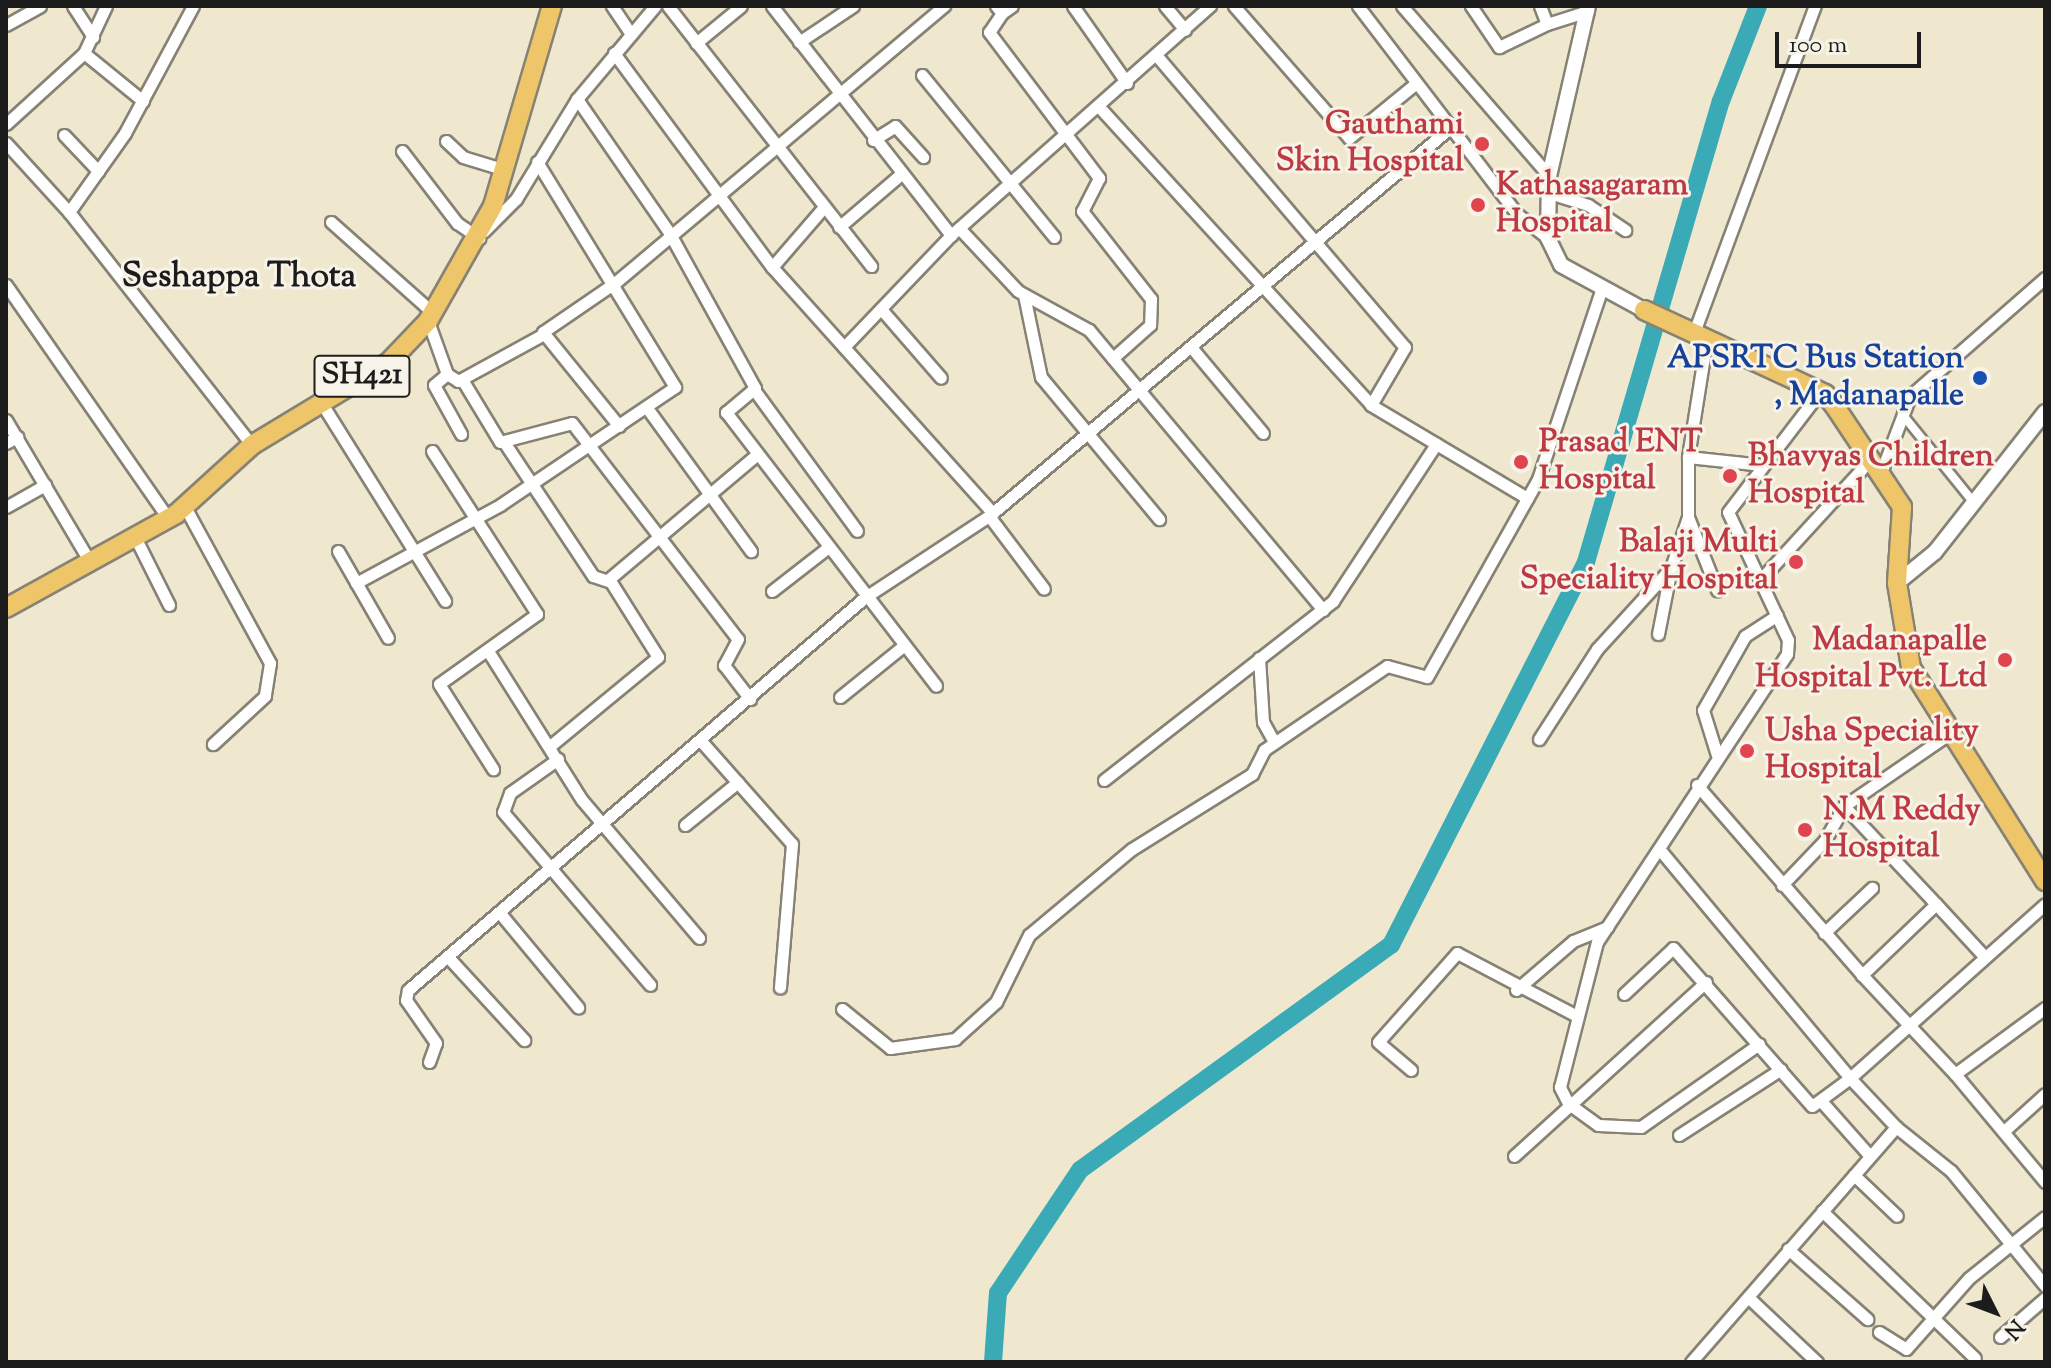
<!DOCTYPE html>
<html>
<head>
<meta charset="utf-8">
<style>
	body { margin:0 }
	#map { position:relative; width:2051px; height:1368px; overflow:hidden; background:#f0e8ce; font-family:"Sorts Mill Goudy",serif }
	div>[style] { position:absolute }
	[style*='--x'] { left:calc(var(--x)*1px); top:calc(var(--y)*1px); width:calc(var(--w)*1px); rotate:calc(var(--a)*1deg) }
	.river>* { height:18px; margin:-9px; padding:0 9px; transform-origin:9px; border-radius:9px; background:#3aaab7 }
	.roads { filter:drop-shadow(2px 0 #868275) drop-shadow(-2px 0 #868275) drop-shadow(0 2px #868275) drop-shadow(0 -2px #868275) }
	.pedestrian>* { height:8px; margin:-4px; padding:0 4px; transform-origin:4px; border-radius:4px; background:#fff }
	.minor>* { height:11px; margin:-5.5px; padding:0 5.5px; transform-origin:5.5px; border-radius:5.5px; background:#fff }
	.tertiary>* { height:14px; margin:-7px; padding:0 7px; transform-origin:7px; border-radius:7px; background:#fff }
	.primary>* { height:18px; margin:-9px; padding:0 9px; transform-origin:9px; border-radius:9px; background:#eec569 }
	.dots>* { width:22px; height:22px; translate:-50% -50%; box-sizing:border-box; border:4px solid #f7f3e8; border-radius:50% }
	span { translate:-50% -50%; white-space:nowrap; text-align:center; line-height:1.15; -webkit-text-stroke:6px #f7f3e8; paint-order:stroke }
	.shield-label span { padding:2px 6px; background:#f7f3e8; border:2px solid; border-radius:6px; -webkit-text-stroke-width:0 }
	.shield-label { font-size:30px; color:#1c1c1c; font-weight:700 }
	.health-label { font-size:32px; color:#be3a42; font-weight:700 }
	.right { translate:-100% -50%; text-align:right }
	.left { translate:0 -50%; text-align:left }
	.transit-label { font-size:32px; color:#164399; font-weight:700 }
	.neighbourhood-label { font-size:34px; color:#1c1c1c; font-weight:700 }
	.frame { position:absolute; inset:0; border:8px solid #1c1c1c; pointer-events:none }
	.north { position:absolute; left:1955px; top:1272px; width:80px; height:80px; -webkit-text-stroke:6px #f7f3e8; paint-order:stroke; rotate:132deg; font-size:22px; font-weight:700; line-height:32px; text-align:center; color:#1c1c1c }
	.north::after { content:''; display:block; margin:auto; width:28px; height:36px; background:#1c1c1c; clip-path:polygon(50% 0,100% 100%,50% 72%,0 100%) }
	.scale { position:absolute; left:1775px; top:32px; width:146px; height:36px; box-sizing:border-box; border:4px solid #1c1c1c; border-top:0; padding-left:10px; font-size:24px; line-height:28px; white-space:nowrap; color:#1c1c1c; -webkit-text-stroke:6px #f7f3e8; paint-order:stroke }
</style>
</head>
<body>
<div id="map">
	<div class="river">
		<div style="--x:993;--y:1362;--w:69;--a:-85.9"></div>
		<div style="--x:998;--y:1293;--w:148;--a:-56.3"></div>
		<div style="--x:1080;--y:1170;--w:384;--a:-35.9"></div>
		<div style="--x:1391;--y:945;--w:430;--a:-63"></div>
		<div style="--x:1586;--y:562;--w:480;--a:-73.7"></div>
		<div style="--x:1721;--y:101;--w:102;--a:-68.7"></div>
	</div>
	<div class="roads">
		<div class="pedestrian">
			<div style="--x:1902;--y:414;--w:114;--a:51"></div>
		</div>
		<div class="minor">
			<div style="--x:73;--y:6;--w:37;--a:57"></div>
			<div style="--x:193;--y:6;--w:144;--a:118.2"></div>
			<div style="--x:125;--y:133;--w:97;--a:125.3"></div>
			<div style="--x:69;--y:212;--w:296;--a:51.9"></div>
			<div style="--x:612;--y:6;--w:34;--a:56"></div>
			<div style="--x:668;--y:6;--w:330;--a:52"></div>
			<div style="--x:772;--y:6;--w:291;--a:52"></div>
			<div style="--x:951;--y:235;--w:346;--a:-41.5"></div>
			<div style="--x:996;--y:6;--w:9;--a:49"></div>
			<div style="--x:1002;--y:13;--w:23;--a:124"></div>
			<div style="--x:989;--y:32;--w:183;--a:53"></div>
			<div style="--x:1099;--y:178;--w:37;--a:117"></div>
			<div style="--x:1082;--y:211;--w:112;--a:51.9"></div>
			<div style="--x:1151;--y:299;--w:26;--a:92"></div>
			<div style="--x:1150;--y:325;--w:50;--a:138.3"></div>
			<div style="--x:1073;--y:6;--w:94;--a:55"></div>
			<div style="--x:1165;--y:6;--w:31;--a:50"></div>
			<div style="--x:1234;--y:6;--w:175;--a:48.9"></div>
			<div style="--x:1349;--y:138;--w:85;--a:-39.3"></div>
			<div style="--x:1358;--y:6;--w:262;--a:52.6"></div>
			<div style="--x:1517;--y:214;--w:39;--a:38"></div>
			<div style="--x:1402;--y:6;--w:225;--a:49.1"></div>
			<div style="--x:1471;--y:6;--w:50;--a:55.7"></div>
			<div style="--x:1499;--y:47;--w:53;--a:-25.6"></div>
			<div style="--x:1540;--y:6;--w:19;--a:69"></div>
			<div style="--x:1547;--y:24;--w:43;--a:-17.6"></div>
			<div style="--x:1002;--y:13;--w:12;--a:-35"></div>
			<div style="--x:6;--y:25;--w:39;--a:-29"></div>
			<div style="--x:799;--y:42;--w:65;--a:-33.7"></div>
			<div style="--x:696;--y:43;--w:58;--a:-39.4"></div>
			<div style="--x:84;--y:53;--w:76;--a:39.1"></div>
			<div style="--x:614;--y:53;--w:266;--a:53.6"></div>
			<div style="--x:1157;--y:56;--w:382;--a:49.6"></div>
			<div style="--x:1405;--y:347;--w:67;--a:120.4"></div>
			<div style="--x:922;--y:75;--w:209;--a:50.8"></div>
			<div style="--x:577;--y:99;--w:164;--a:55.4"></div>
			<div style="--x:670;--y:234;--w:176;--a:61.1"></div>
			<div style="--x:755;--y:388;--w:38;--a:140"></div>
			<div style="--x:726;--y:412;--w:345;--a:52.5"></div>
			<div style="--x:1101;--y:109;--w:401;--a:47.6"></div>
			<div style="--x:1371;--y:405;--w:182;--a:30.8"></div>
			<div style="--x:6;--y:124;--w:105;--a:-42.3"></div>
			<div style="--x:84;--y:53;--w:52;--a:-64.9"></div>
			<div style="--x:64;--y:135;--w:50;--a:46.6"></div>
			<div style="--x:873;--y:140;--w:26;--a:-32"></div>
			<div style="--x:895;--y:126;--w:42;--a:47.9"></div>
			<div style="--x:446;--y:141;--w:23;--a:43"></div>
			<div style="--x:463;--y:157;--w:41;--a:17.1"></div>
			<div style="--x:6;--y:143;--w:93;--a:47.6"></div>
			<div style="--x:402;--y:151;--w:91;--a:52.6"></div>
			<div style="--x:457;--y:223;--w:27;--a:34"></div>
			<div style="--x:1549;--y:193;--w:41;--a:17.1"></div>
			<div style="--x:1588;--y:205;--w:45;--a:34"></div>
			<div style="--x:823;--y:208;--w:78;--a:130.8"></div>
			<div style="--x:772;--y:267;--w:331;--a:48.1"></div>
			<div style="--x:331;--y:222;--w:137;--a:41.7"></div>
			<div style="--x:839;--y:227;--w:82;--a:-40.5"></div>
			<div style="--x:959;--y:228;--w:86;--a:46.9"></div>
			<div style="--x:1018;--y:291;--w:81;--a:28.8"></div>
			<div style="--x:1089;--y:330;--w:365;--a:50.1"></div>
			<div style="--x:484;--y:231;--w:45;--a:-45"></div>
			<div style="--x:516;--y:199;--w:117;--a:-58.6"></div>
			<div style="--x:577;--y:99;--w:121;--a:-50"></div>
			<div style="--x:6;--y:285;--w:284;--a:55.2"></div>
			<div style="--x:1024;--y:295;--w:84;--a:78.3"></div>
			<div style="--x:1041;--y:377;--w:185;--a:50.3"></div>
			<div style="--x:881;--y:309;--w:91;--a:49"></div>
			<div style="--x:428;--y:321;--w:56;--a:70.3"></div>
			<div style="--x:447;--y:374;--w:13;--a:32"></div>
			<div style="--x:458;--y:381;--w:96;--a:-28.7"></div>
			<div style="--x:1693;--y:335;--w:351;--a:-69.7"></div>
			<div style="--x:844;--y:347;--w:155;--a:-46.3"></div>
			<div style="--x:1191;--y:347;--w:112;--a:50.1"></div>
			<div style="--x:447;--y:374;--w:17;--a:140"></div>
			<div style="--x:434;--y:385;--w:56;--a:61.1"></div>
			<div style="--x:463;--y:381;--w:71;--a:58.8"></div>
			<div style="--x:500;--y:442;--w:74;--a:-14.8"></div>
			<div style="--x:572;--y:423;--w:272;--a:52.5"></div>
			<div style="--x:738;--y:639;--w:30;--a:118"></div>
			<div style="--x:724;--y:665;--w:43;--a:52.6"></div>
			<div style="--x:755;--y:391;--w:173;--a:53.9"></div>
			<div style="--x:319;--y:399;--w:238;--a:58"></div>
			<div style="--x:647;--y:408;--w:177;--a:54"></div>
			<div style="--x:6;--y:420;--w:159;--a:59.4"></div>
			<div style="--x:619;--y:426;--w:121;--a:-129"></div>
			<div style="--x:543;--y:332;--w:88;--a:-34.4"></div>
			<div style="--x:616;--y:282;--w:429;--a:-40.1"></div>
			<div style="--x:504;--y:442;--w:161;--a:56.4"></div>
			<div style="--x:593;--y:576;--w:16;--a:18"></div>
			<div style="--x:6;--y:443;--w:13;--a:-29"></div>
			<div style="--x:432;--y:451;--w:194;--a:57.2"></div>
			<div style="--x:537;--y:614;--w:120;--a:144.5"></div>
			<div style="--x:439;--y:684;--w:101;--a:57.6"></div>
			<div style="--x:1688;--y:457;--w:75;--a:6.1"></div>
			<div style="--x:1880;--y:475;--w:85;--a:-69.2"></div>
			<div style="--x:1910;--y:396;--w:179;--a:-41.2"></div>
			<div style="--x:6;--y:507;--w:45;--a:-29.4"></div>
			<div style="--x:185;--y:507;--w:178;--a:61.4"></div>
			<div style="--x:270;--y:663;--w:33;--a:99"></div>
			<div style="--x:265;--y:696;--w:71;--a:137.3"></div>
			<div style="--x:989;--y:516;--w:91;--a:53"></div>
			<div style="--x:1688;--y:517;--w:79;--a:68.3"></div>
			<div style="--x:135;--y:537;--w:76;--a:63.4"></div>
			<div style="--x:338;--y:551;--w:100;--a:60.1"></div>
			<div style="--x:1761;--y:579;--w:163;--a:-47.5"></div>
			<div style="--x:356;--y:583;--w:164;--a:-28.4"></div>
			<div style="--x:500;--y:505;--w:211;--a:-34"></div>
			<div style="--x:675;--y:387;--w:264;--a:-121.5"></div>
			<div style="--x:772;--y:591;--w:68;--a:-37.9"></div>
			<div style="--x:1658;--y:634;--w:67;--a:-78.9"></div>
			<div style="--x:488;--y:651;--w:176;--a:57.8"></div>
			<div style="--x:582;--y:800;--w:181;--a:49.7"></div>
			<div style="--x:1259;--y:658;--w:64;--a:86.4"></div>
			<div style="--x:1263;--y:722;--w:23;--a:61"></div>
			<div style="--x:840;--y:697;--w:80;--a:-38.9"></div>
			<div style="--x:1539;--y:739;--w:107;--a:-57.2"></div>
			<div style="--x:1597;--y:649;--w:110;--a:-47.6"></div>
			<div style="--x:1671;--y:568;--w:54;--a:-71.6"></div>
			<div style="--x:1688;--y:517;--w:60;--a:-90"></div>
			<div style="--x:1688;--y:457;--w:115;--a:-81"></div>
			<div style="--x:701;--y:741;--w:137;--a:48.5"></div>
			<div style="--x:792;--y:844;--w:144;--a:94.8"></div>
			<div style="--x:550;--y:746;--w:140;--a:-39.5"></div>
			<div style="--x:658;--y:657;--w:92;--a:-122.1"></div>
			<div style="--x:609;--y:579;--w:191;--a:-40.1"></div>
			<div style="--x:1717;--y:755;--w:47;--a:-107.3"></div>
			<div style="--x:1703;--y:710;--w:85;--a:-60.4"></div>
			<div style="--x:1745;--y:636;--w:38;--a:-33"></div>
			<div style="--x:558;--y:759;--w:59;--a:144.7"></div>
			<div style="--x:510;--y:793;--w:20;--a:110"></div>
			<div style="--x:503;--y:812;--w:227;--a:49.6"></div>
			<div style="--x:1104;--y:780;--w:291;--a:-38"></div>
			<div style="--x:1333;--y:601;--w:188;--a:-56.7"></div>
			<div style="--x:1697;--y:785;--w:252;--a:49"></div>
			<div style="--x:1844;--y:806;--w:134;--a:46.8"></div>
			<div style="--x:1936;--y:904;--w:103;--a:136.2"></div>
			<div style="--x:1862;--y:975;--w:136;--a:46.8"></div>
			<div style="--x:1955;--y:1074;--w:112;--a:-36.3"></div>
			<div style="--x:685;--y:825;--w:68;--a:-39.1"></div>
			<div style="--x:1782;--y:885;--w:62;--a:-46.3"></div>
			<div style="--x:1825;--y:840;--w:39;--a:-61"></div>
			<div style="--x:1844;--y:806;--w:132;--a:-34.5"></div>
			<div style="--x:1936;--y:904;--w:69;--a:47.3"></div>
			<div style="--x:499;--y:912;--w:124;--a:50.3"></div>
			<div style="--x:1824;--y:933;--w:66;--a:-43.2"></div>
			<div style="--x:448;--y:957;--w:113;--a:47.5"></div>
			<div style="--x:1516;--y:990;--w:75;--a:-40.7"></div>
			<div style="--x:1573;--y:941;--w:37;--a:-22"></div>
			<div style="--x:1624;--y:994;--w:67;--a:-43.2"></div>
			<div style="--x:1673;--y:948;--w:210;--a:48.7"></div>
			<div style="--x:1812;--y:1106;--w:47;--a:-36.4"></div>
			<div style="--x:1850;--y:1078;--w:298;--a:-129.8"></div>
			<div style="--x:842;--y:1009;--w:62;--a:39.1"></div>
			<div style="--x:890;--y:1048;--w:66;--a:-7.9"></div>
			<div style="--x:955;--y:1039;--w:55;--a:-42.1"></div>
			<div style="--x:996;--y:1002;--w:75;--a:-63.8"></div>
			<div style="--x:1029;--y:935;--w:134;--a:-39.9"></div>
			<div style="--x:1132;--y:849;--w:142;--a:-32"></div>
			<div style="--x:1252;--y:774;--w:27;--a:-63"></div>
			<div style="--x:1264;--y:750;--w:149;--a:-34.3"></div>
			<div style="--x:1387;--y:666;--w:41;--a:15.4"></div>
			<div style="--x:1427;--y:677;--w:227;--a:-60.7"></div>
			<div style="--x:1538;--y:479;--w:198;--a:-71.5"></div>
			<div style="--x:1759;--y:1044;--w:144;--a:144.9"></div>
			<div style="--x:1641;--y:1127;--w:43;--a:-177.3"></div>
			<div style="--x:1598;--y:1125;--w:37;--a:-144"></div>
			<div style="--x:1568;--y:1103;--w:18;--a:-117"></div>
			<div style="--x:1560;--y:1087;--w:150;--a:-75.7"></div>
			<div style="--x:1597;--y:942;--w:345;--a:-56.6"></div>
			<div style="--x:1787;--y:654;--w:14;--a:-86"></div>
			<div style="--x:1788;--y:640;--w:141;--a:-115.1"></div>
			<div style="--x:1728;--y:512;--w:150;--a:-52.6"></div>
			<div style="--x:429;--y:1062;--w:20;--a:-70"></div>
			<div style="--x:436;--y:1043;--w:52;--a:-124.9"></div>
			<div style="--x:406;--y:1000;--w:10;--a:-79"></div>
			<div style="--x:408;--y:990;--w:601;--a:-40.68"></div>
			<div style="--x:864;--y:598;--w:149;--a:-33.3"></div>
			<div style="--x:989;--y:516;--w:603;--a:-40.09"></div>
			<div style="--x:1411;--y:1070;--w:43;--a:-139.7"></div>
			<div style="--x:1378;--y:1042;--w:119;--a:-48.4"></div>
			<div style="--x:1457;--y:953;--w:133;--a:27.7"></div>
			<div style="--x:1955;--y:1074;--w:141;--a:50.2"></div>
			<div style="--x:1822;--y:1102;--w:72;--a:48.4"></div>
			<div style="--x:1896;--y:1127;--w:70;--a:38.7"></div>
			<div style="--x:1951;--y:1171;--w:149;--a:50.7"></div>
			<div style="--x:2004;--y:1131;--w:55;--a:-42.1"></div>
			<div style="--x:1679;--y:1135;--w:121;--a:-32.9"></div>
			<div style="--x:1514;--y:1156;--w:259;--a:-42.2"></div>
			<div style="--x:1854;--y:1175;--w:59;--a:43.6"></div>
			<div style="--x:1822;--y:1211;--w:212;--a:43.9"></div>
			<div style="--x:1788;--y:1249;--w:106;--a:41.5"></div>
			<div style="--x:1748;--y:1297;--w:95;--a:43.3"></div>
			<div style="--x:1879;--y:1332;--w:32;--a:32"></div>
			<div style="--x:1906;--y:1349;--w:95;--a:-48.4"></div>
			<div style="--x:1969;--y:1278;--w:97;--a:-38.8"></div>
			<div style="--x:2000;--y:1337;--w:60;--a:-40.9"></div>
			<div style="--x:1691;--y:1362;--w:312;--a:-48.9"></div>
			<div style="--x:1896;--y:1127;--w:67;--a:-133.2"></div>
			<div style="--x:1850;--y:1078;--w:261;--a:-41.7"></div>
		</div>
		<div class="tertiary">
			<div style="--x:1588;--y:6;--w:174;--a:102.9"></div>
			<div style="--x:1549;--y:176;--w:62;--a:90.9"></div>
			<div style="--x:1548;--y:238;--w:30;--a:64"></div>
			<div style="--x:1561;--y:265;--w:94;--a:28.5"></div>
			<div style="--x:1897;--y:583;--w:49;--a:-39.2"></div>
			<div style="--x:1935;--y:552;--w:178;--a:-51.8"></div>
		</div>
		<div class="primary">
			<div style="--x:1644;--y:310;--w:200;--a:24.9"></div>
			<div style="--x:1825;--y:394;--w:14;--a:51"></div>
			<div style="--x:1834;--y:405;--w:123;--a:56.3"></div>
			<div style="--x:1902;--y:507;--w:76;--a:93.8"></div>
			<div style="--x:1897;--y:583;--w:86;--a:80.6"></div>
			<div style="--x:1911;--y:668;--w:252;--a:57.8"></div>
			<div style="--x:6;--y:608;--w:194;--a:-28.9"></div>
			<div style="--x:176;--y:514;--w:103;--a:-42.2"></div>
			<div style="--x:252;--y:445;--w:160;--a:-31.2"></div>
			<div style="--x:389;--y:362;--w:57;--a:-46.4"></div>
			<div style="--x:428;--y:321;--w:132;--a:-60.5"></div>
			<div style="--x:493;--y:206;--w:209;--a:-73.6"></div>
		</div>
	</div>
	<div class="dots">
		<div style="left:1482px;top:144px;background:#e0444e"></div>
		<div style="left:1478px;top:205px;background:#e0444e"></div>
		<div style="left:1980px;top:378px;background:#1a4fb4"></div>
		<div style="left:1521px;top:462px;background:#e0444e"></div>
		<div style="left:1730px;top:476px;background:#e0444e"></div>
		<div style="left:1796px;top:562px;background:#e0444e"></div>
		<div style="left:2005px;top:660px;background:#e0444e"></div>
		<div style="left:1747px;top:751px;background:#e0444e"></div>
		<div style="left:1805px;top:830px;background:#e0444e"></div>
	</div>
	<div class="shield-label">
		<span style="left:362px;top:376px">SH421</span>
	</div>
	<div class="health-label">
		<span class="right" style="left:1464px;top:144px">Gauthami<br>Skin Hospital</span>
		<span class="left" style="left:1496px;top:205px">Kathasagaram<br>Hospital</span>
		<span class="left" style="left:1539px;top:462px">Prasad ENT<br>Hospital</span>
		<span class="left" style="left:1748px;top:476px">Bhavyas Children<br>Hospital</span>
		<span class="right" style="left:1778px;top:562px">Balaji Multi<br>Speciality Hospital</span>
		<span class="right" style="left:1987px;top:660px">Madanapalle<br>Hospital Pvt. Ltd</span>
		<span class="left" style="left:1765px;top:751px">Usha Speciality<br>Hospital</span>
		<span class="left" style="left:1823px;top:830px">N.M Reddy<br>Hospital</span>
	</div>
	<div class="transit-label">
		<span class="right" style="left:1964px;top:378px">APSRTC Bus Station<br>, Madanapalle</span>
	</div>
	<div class="neighbourhood-label">
		<span style="left:239px;top:278px">Seshappa Thota</span>
	</div>
	<div class="frame"></div>
	<div class="north">N</div>
	<div class="scale">100 m</div>
</div>
</body>
</html>
